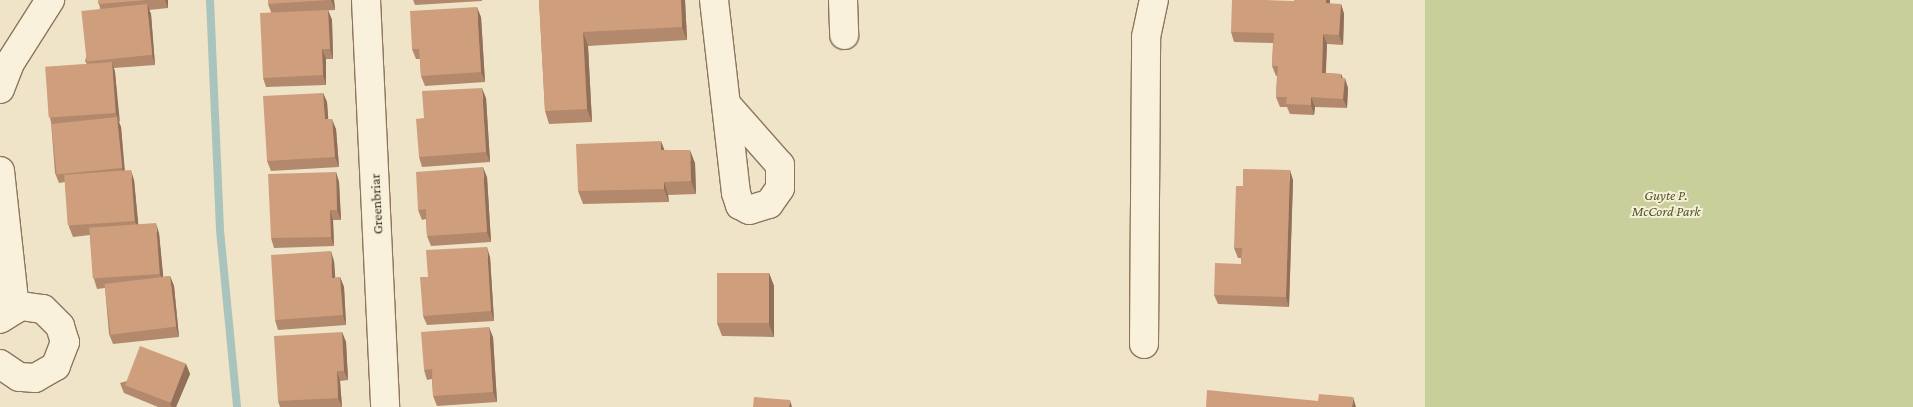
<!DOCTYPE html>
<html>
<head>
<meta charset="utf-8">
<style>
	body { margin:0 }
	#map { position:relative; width:1913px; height:407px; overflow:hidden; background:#f0e4c8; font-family:"Crimson Pro",serif }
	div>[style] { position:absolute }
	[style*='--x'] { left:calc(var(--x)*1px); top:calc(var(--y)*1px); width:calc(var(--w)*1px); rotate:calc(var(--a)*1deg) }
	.green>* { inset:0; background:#c9cf9b; transform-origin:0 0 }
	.stream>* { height:8px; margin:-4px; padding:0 4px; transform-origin:4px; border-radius:4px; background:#a9c4bc }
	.roads { filter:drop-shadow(1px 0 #8d765c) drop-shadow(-1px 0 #8d765c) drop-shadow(0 1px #8d765c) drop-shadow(0 -1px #8d765c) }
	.minor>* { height:28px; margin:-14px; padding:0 14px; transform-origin:14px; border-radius:14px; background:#faf1dc }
	.wall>* { inset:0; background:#b2896c }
	.shaded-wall>* { inset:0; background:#916f58 }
	.building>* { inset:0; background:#cf9f7d; transform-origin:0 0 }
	span { translate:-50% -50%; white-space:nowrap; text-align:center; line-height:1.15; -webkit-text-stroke:4px #f7eed8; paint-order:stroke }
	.park-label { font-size:14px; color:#4d5a26; font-style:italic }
	.street-label { font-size:14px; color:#3d2e20 }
</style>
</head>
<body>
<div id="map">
	<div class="green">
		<div style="left:1425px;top:0;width:488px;height:407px"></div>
	</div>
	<div class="stream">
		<div style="--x:210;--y:0;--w:230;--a:87.5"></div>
		<div style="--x:220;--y:230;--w:178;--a:84.5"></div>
	</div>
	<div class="roads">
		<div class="minor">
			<div style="--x:366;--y:0;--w:407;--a:87.3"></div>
			<div style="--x:714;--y:0;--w:194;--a:83.5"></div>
			<div style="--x:736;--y:193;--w:13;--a:72"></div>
			<div style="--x:740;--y:205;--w:10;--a:29"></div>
			<div style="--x:749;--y:210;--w:21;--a:-17"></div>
			<div style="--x:769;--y:204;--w:19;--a:-55"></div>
			<div style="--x:780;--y:188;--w:23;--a:-90"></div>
			<div style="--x:780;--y:165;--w:80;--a:-131.5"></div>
			<div style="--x:843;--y:0;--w:35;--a:88"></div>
			<div style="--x:0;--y:89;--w:28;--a:-69"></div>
			<div style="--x:10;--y:63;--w:75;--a:-57.6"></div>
			<div style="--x:0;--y:171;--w:139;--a:83.8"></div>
			<div style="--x:0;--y:319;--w:25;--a:-32"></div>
			<div style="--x:21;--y:306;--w:22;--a:8"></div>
			<div style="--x:43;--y:309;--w:24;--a:45"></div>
			<div style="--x:60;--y:326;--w:17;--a:73"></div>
			<div style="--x:65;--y:342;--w:26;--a:111"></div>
			<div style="--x:56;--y:366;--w:24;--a:150"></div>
			<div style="--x:35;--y:378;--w:16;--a:-176"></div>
			<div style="--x:19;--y:377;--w:23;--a:-146"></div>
			<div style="--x:1144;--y:344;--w:307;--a:-89.6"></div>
			<div style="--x:1146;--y:37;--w:38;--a:-78"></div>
		</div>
	</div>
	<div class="wall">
		<div style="clip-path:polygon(98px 0,168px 0,168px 8px,149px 10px,151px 14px,155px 65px,114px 68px,115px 72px,119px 123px,121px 127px,125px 171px,134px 180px,138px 224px,159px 233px,163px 277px,170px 276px,174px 286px,179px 337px,113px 344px,109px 334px,105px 288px,97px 289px,94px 279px,90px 235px,73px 237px,69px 227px,65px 182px,59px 183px,55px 173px,51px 122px,50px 118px,87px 64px,85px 61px,100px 8px)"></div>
		<div style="clip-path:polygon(268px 0,334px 0,335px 10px,317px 11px,328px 10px,332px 20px,333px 59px,326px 59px,326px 85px,266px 87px,263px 78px,271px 12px,268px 4px)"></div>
		<div style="clip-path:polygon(413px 0,482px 0,482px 1px,415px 5px)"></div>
		<div style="clip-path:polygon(539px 0,685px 0,687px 40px,588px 46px,592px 122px,549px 124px,545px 111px)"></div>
		<div style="clip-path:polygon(1294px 0,1330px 0,1330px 4px,1341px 4px,1344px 14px,1343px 45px,1327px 44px,1326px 73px,1341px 74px,1348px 88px,1347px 108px,1315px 107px,1314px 115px,1290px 114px,1287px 107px,1280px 107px,1276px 97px,1277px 76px,1276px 76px,1272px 66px,1273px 43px,1234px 42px,1231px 32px,1294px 1px)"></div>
		<div style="clip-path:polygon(481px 17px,485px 82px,425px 86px,421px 76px,420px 59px,416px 59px,412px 49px)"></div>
		<div style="clip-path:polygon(323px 93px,327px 102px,328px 119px,336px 129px,339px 167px,271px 171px,267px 161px)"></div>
		<div style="clip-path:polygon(486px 98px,490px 162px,422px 167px,419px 157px,424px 118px)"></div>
		<div style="clip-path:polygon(664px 150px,695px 163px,696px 194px,668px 195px,669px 202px,583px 204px,578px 191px)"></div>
		<div style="clip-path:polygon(336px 172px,339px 182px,341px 220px,333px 220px,334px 246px,274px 248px,271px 238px)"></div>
		<div style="clip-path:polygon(487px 177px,491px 242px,431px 246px,427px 236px,426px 219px,422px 220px,418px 210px)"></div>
		<div style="clip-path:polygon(1293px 180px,1289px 307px,1218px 304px,1214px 295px,1241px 264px,1241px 258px,1238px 258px,1234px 248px,1243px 186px)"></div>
		<div style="clip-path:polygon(490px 257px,494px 321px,427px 325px,423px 316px,428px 277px)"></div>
		<div style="clip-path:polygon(334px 261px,335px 278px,340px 277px,344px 287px,346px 325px,278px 330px,275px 320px)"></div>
		<div style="clip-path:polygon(769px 273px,774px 286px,774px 337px,722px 336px,717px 323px)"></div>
		<div style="clip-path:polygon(342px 332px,346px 342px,348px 380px,340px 381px,342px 407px,280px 407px,278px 401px)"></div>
		<div style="clip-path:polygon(493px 337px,497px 402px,437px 406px,433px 396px,432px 379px,427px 380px,424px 370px)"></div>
		<div style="clip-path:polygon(186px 364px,190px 374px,176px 407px,158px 407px,124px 393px,120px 383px)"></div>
	</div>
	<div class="shaded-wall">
		<div style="clip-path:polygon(165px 0,168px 0,168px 8px)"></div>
		<div style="clip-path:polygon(331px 0,334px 0,335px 10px)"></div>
		<div style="clip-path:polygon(681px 0,685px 0,687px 40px,682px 27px)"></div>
		<div style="clip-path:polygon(1326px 0,1330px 0,1329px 13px,1326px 3px)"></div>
		<div style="clip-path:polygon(147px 4px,151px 14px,155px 65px,152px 55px)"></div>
		<div style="clip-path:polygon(1341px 4px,1344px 14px,1343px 45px,1339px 35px)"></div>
		<div style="clip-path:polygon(477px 7px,481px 17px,485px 82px,481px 72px)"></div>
		<div style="clip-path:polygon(328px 10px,332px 20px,333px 59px,330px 49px)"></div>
		<div style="clip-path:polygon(583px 32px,588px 46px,592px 122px,587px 109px)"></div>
		<div style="clip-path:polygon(1323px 34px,1327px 44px,1325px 82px,1322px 73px)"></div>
		<div style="clip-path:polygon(322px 49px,326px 59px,326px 85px,323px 75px)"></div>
		<div style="clip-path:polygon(112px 62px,115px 72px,120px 123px,116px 113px)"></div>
		<div style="clip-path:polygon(1341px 74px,1344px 82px,1345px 78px,1348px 88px,1347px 108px,1343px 99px,1341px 78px)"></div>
		<div style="clip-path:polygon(482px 88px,486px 98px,490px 162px,486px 152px)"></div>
		<div style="clip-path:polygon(323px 93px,327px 102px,329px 129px,325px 119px)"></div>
		<div style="clip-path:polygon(1311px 97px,1315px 107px,1314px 115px,1311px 105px)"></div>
		<div style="clip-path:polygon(117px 117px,121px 127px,125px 178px,122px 168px)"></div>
		<div style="clip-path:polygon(332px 119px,336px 129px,339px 167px,335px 157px)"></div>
		<div style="clip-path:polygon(661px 141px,666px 154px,661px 150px)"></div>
		<div style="clip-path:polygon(690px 150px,695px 163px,696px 194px,691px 181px)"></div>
		<div style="clip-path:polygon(483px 167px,487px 177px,491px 242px,487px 232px)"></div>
		<div style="clip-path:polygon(131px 170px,134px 180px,139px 231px,135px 221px)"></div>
		<div style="clip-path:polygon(1290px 170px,1293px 180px,1289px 307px,1286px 297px)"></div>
		<div style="clip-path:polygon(336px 172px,339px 182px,341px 220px,337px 210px)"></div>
		<div style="clip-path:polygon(664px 182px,668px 195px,669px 202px,664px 189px)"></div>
		<div style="clip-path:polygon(330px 210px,333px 220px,334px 246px,331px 237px)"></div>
		<div style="clip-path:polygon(156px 223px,159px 233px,164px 284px,160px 274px)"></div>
		<div style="clip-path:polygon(487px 247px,490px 257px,494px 321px,491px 311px)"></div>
		<div style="clip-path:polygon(331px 251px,334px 261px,336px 288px,332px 278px)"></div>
		<div style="clip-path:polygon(769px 273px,774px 286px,774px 337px,769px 324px)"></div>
		<div style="clip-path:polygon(170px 276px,174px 286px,179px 337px,176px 327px)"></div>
		<div style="clip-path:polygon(340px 277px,344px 287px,346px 325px,343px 315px)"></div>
		<div style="clip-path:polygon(489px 327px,493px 337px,497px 402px,493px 392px)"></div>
		<div style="clip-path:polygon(342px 332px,346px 342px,348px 380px,344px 371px)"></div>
		<div style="clip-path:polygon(186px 364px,190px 374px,176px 407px,172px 407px,170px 404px)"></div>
		<div style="clip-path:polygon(337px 371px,340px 381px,342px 407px,338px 398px)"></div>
		<div style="clip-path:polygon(1353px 397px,1356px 407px,1352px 407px)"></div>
		<div style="clip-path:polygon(790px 400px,792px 407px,789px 407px)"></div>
	</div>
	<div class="building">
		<div style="clip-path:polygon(98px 0,146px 0,98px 4px)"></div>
		<div style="clip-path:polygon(268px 0,328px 0,268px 4px)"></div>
		<div style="clip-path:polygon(539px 0,681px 0,682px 27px,583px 32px,587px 109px,545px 111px)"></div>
		<div style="clip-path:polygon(1232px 0,1266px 0,1294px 1px,1294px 0,1326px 0,1326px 3px,1341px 4px,1339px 35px,1323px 34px,1322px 73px,1341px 74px,1341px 78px,1345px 78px,1343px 99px,1311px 97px,1311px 105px,1286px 104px,1287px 97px,1276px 97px,1278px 66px,1272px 66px,1274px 33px,1231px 32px)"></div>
		<div style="left:147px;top:4px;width:51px;height:66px;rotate:84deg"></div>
		<div style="clip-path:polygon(477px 7px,481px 72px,421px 76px,419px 49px,412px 49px,410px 11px)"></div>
		<div style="clip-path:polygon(328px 10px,330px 49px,322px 49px,323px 75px,263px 78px,260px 13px)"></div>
		<div style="left:112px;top:62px;width:51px;height:67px;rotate:86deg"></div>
		<div style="clip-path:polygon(482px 88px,486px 152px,419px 157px,416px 119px,424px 118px,422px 91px)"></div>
		<div style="clip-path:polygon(323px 93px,325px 119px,332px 119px,335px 157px,267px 161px,263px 96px)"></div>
		<div style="left:117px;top:117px;width:51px;height:66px;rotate:84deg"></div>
		<div style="clip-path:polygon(661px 141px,661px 150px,690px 150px,691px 181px,664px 182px,664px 189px,578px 191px,576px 144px)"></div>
		<div style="clip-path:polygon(483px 167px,487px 232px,427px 236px,426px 209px,418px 210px,416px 172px)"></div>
		<div style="clip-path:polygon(1243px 169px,1290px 170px,1286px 297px,1214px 295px,1215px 263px,1241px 264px,1242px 248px,1234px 248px,1236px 186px,1243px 186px)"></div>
		<div style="left:131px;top:170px;width:51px;height:67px;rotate:86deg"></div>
		<div style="clip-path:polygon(336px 172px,337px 210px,330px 210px,331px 237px,271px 238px,268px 174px)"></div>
		<div style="left:156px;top:223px;width:51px;height:67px;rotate:86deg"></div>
		<div style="clip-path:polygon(487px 247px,491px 311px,423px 316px,420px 277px,428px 277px,426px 250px)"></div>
		<div style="clip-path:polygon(331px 251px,332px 278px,340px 277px,343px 315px,275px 320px,271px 255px)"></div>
		<div style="left:717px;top:273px;width:52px;height:50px"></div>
		<div style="left:170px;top:276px;width:51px;height:66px;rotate:83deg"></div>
		<div style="clip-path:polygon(489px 327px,493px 392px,433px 396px,432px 369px,424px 370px,421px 332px)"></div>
		<div style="clip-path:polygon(342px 332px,344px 371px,337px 371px,338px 398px,278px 401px,274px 336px)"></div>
		<div style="left:140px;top:346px;width:49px;height:42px;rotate:21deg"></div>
		<div style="clip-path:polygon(1207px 390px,1318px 401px,1319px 394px,1353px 397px,1352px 407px,1206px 407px)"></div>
		<div style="clip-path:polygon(754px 397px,790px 400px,789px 407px,753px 407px)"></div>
	</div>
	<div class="park-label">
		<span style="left:1666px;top:203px">Guyte P.<br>McCord Park</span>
	</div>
	<div class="street-label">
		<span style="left:376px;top:204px;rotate:-93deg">Greenbriar</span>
	</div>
</div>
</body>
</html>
